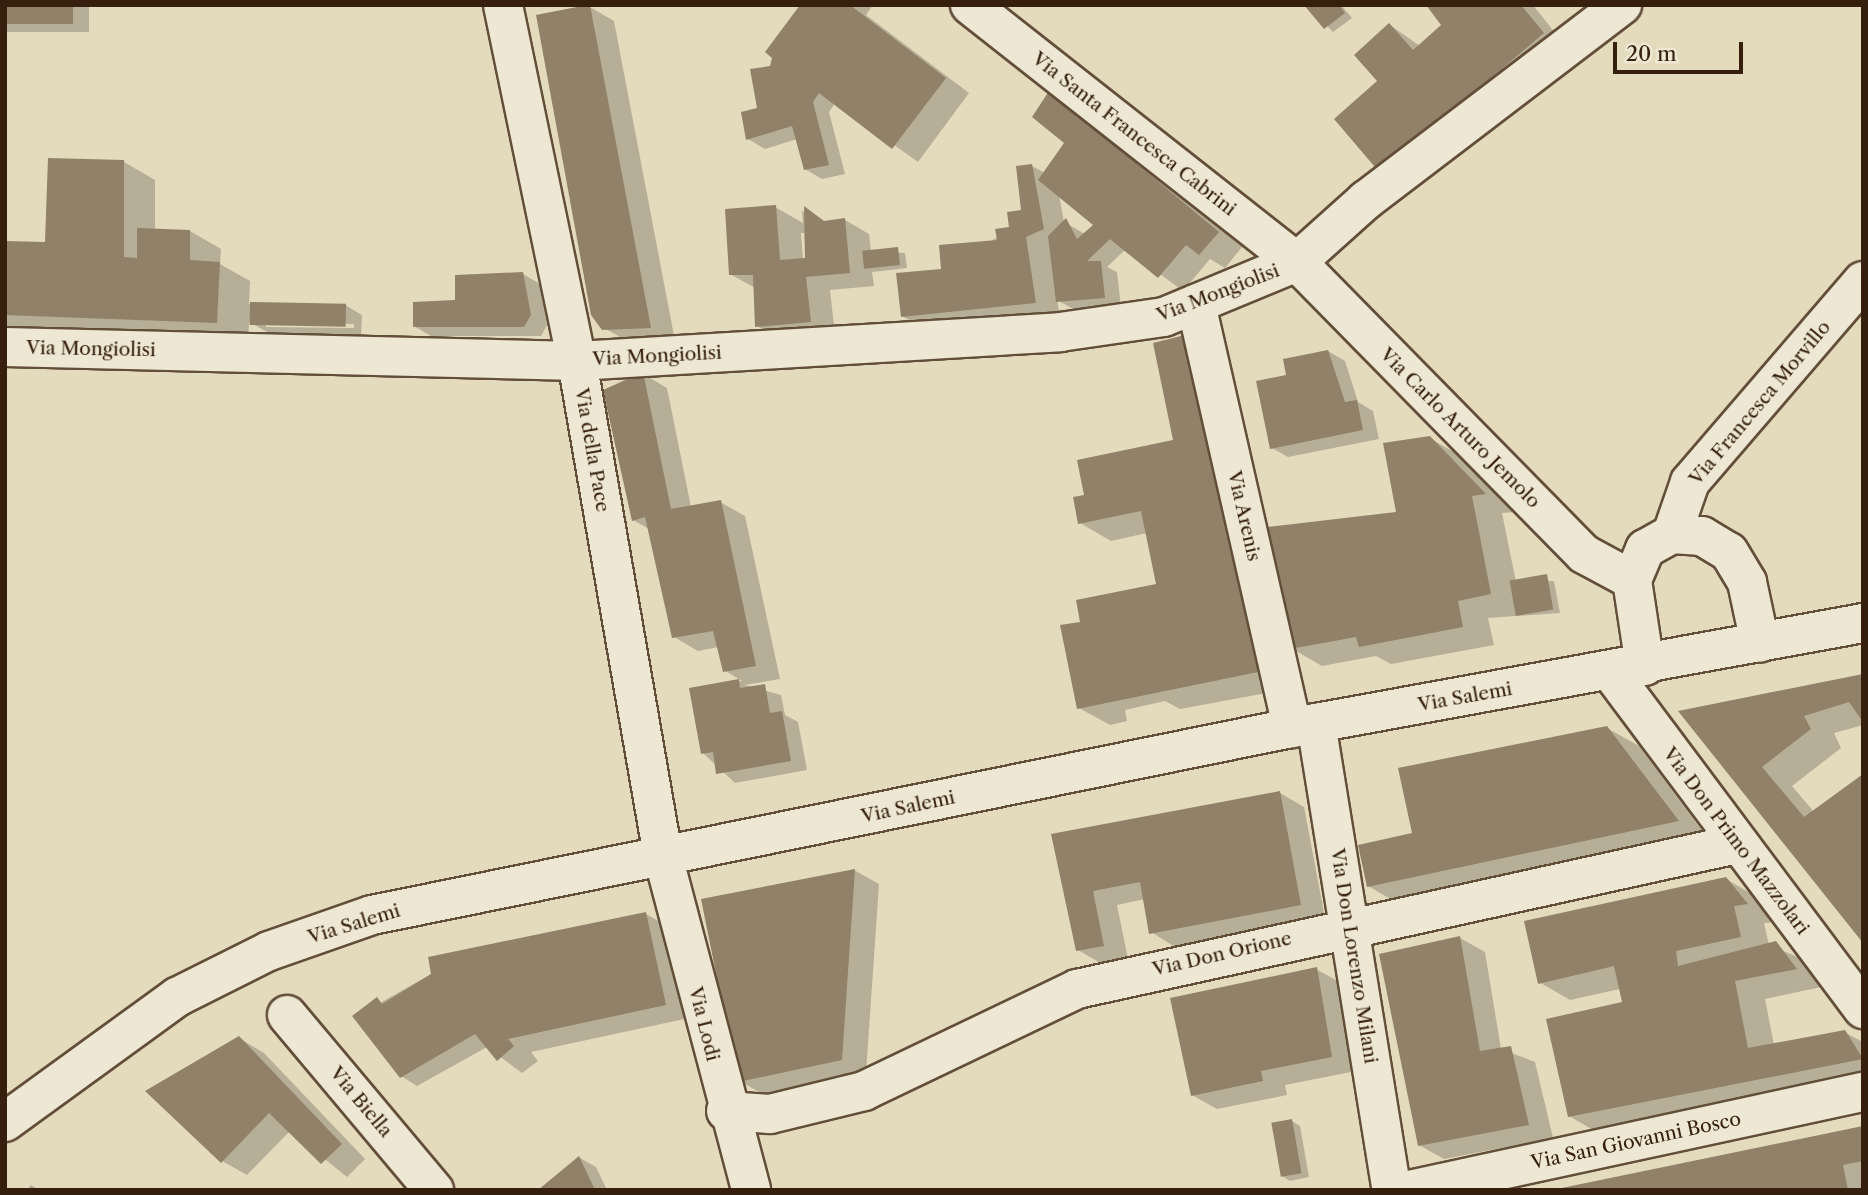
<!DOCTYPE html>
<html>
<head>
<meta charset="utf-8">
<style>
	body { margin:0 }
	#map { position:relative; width:1868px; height:1195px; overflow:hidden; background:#e4dabc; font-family:"Libre Caslon Text",serif }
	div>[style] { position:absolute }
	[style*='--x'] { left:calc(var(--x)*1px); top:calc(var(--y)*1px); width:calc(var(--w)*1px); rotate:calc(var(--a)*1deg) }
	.shadow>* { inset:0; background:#0003; transform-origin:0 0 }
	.building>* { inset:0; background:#908168; transform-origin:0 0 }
	.roads { filter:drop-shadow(2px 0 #624e39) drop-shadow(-2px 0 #624e39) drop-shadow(0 2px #624e39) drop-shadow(0 -2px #624e39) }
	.minor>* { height:38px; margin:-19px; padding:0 19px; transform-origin:19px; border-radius:19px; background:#ede7d3 }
	.secondary>* { height:38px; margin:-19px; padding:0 19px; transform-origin:19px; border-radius:19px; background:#ede7d3 }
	span { translate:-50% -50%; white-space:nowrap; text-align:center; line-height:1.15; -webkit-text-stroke:5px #ede7d3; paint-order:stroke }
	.street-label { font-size:19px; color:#36200d }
	.frame { position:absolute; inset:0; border:7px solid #36200d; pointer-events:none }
	.scale { position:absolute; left:1613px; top:42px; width:130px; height:32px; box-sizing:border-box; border:4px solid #36200d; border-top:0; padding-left:9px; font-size:21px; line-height:24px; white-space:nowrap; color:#36200d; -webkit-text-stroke:5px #ede7d3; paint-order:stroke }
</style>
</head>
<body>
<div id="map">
	<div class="shadow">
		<div style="left:5px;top:5px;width:84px;height:27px"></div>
		<div style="clip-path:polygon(802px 5px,873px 5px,866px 15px,969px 93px,918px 162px,835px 103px,829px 112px,845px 174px,822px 179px,805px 169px,797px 139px,765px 149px,748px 139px,771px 68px)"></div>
		<div style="clip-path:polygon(1307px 5px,1341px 5px,1352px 18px,1333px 32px)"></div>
		<div style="clip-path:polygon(1429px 5px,1533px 5px,1567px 48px,1405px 185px,1380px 81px,1390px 25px,1420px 46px,1443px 25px)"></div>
		<div style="clip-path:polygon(590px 7px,614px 21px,675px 341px,622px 338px,597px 324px,538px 16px)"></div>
		<div style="clip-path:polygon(evenodd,1049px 93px,1242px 247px,1225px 268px,1210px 259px,1183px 291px,1126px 249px,1107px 267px,1117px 272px,1121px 307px,1075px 310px,1057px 300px,1060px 316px,927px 330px,902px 316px,943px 270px,1011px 229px,1023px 211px,1032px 166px,1045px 173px,1067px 143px,1049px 93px,1059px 195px,1101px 229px,1085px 234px,1064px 222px,1059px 195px)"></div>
		<div style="clip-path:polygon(evenodd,124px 162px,155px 180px,155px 230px,190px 231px,221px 249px,220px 264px,250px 281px,249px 304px,345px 305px,362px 315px,361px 335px,269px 333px,249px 322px,248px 340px,5px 329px,5px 242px,46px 244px,124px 162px,266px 323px,354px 324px,354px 328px,266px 327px,266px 323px)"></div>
		<div style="clip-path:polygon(evenodd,775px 207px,803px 223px,802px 211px,824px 223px,845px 220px,869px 234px,871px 251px,905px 253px,907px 268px,872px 272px,874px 286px,830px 290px,835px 335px,782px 340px,757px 326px,755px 288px,730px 274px,775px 207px,801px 233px,804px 233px,807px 260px,803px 260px,801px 233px)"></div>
		<div style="clip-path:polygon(523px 274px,540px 284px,547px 325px,541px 336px,431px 336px,414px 326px)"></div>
		<div style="clip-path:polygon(1184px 337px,1288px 689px,1180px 709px,1165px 701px,1125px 710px,1127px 721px,1110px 725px,1079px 708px,1082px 623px,1158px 585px,1147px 533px,1111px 541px,1080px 523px,1086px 497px,1175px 442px)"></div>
		<div style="clip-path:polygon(1328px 351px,1345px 361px,1358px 402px,1373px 411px,1379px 439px,1288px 457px,1272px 448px)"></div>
		<div style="clip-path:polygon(643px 374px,667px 388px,691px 507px,720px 502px,745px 516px,780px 679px,745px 685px,781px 695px,785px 715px,798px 722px,807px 770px,735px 783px,703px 753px,691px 689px,742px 681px,724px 670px,719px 647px,698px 651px,674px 637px,649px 529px,633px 520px)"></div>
		<div style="clip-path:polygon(1429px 438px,1461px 456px,1515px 512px,1502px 513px,1516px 582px,1554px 581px,1560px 613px,1488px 618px,1494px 645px,1391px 664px,1376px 656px,1322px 666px,1291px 648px,1398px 514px)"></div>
		<div style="clip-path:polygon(1863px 676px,1863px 725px,1834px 733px,1841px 748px,1792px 786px,1814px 812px,1863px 940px,1681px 712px)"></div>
		<div style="clip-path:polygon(1607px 728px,1639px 746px,1708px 839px,1399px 904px,1368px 886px,1414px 834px)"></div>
		<div style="clip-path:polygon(1280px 793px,1304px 807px,1325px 918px,1175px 947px,1151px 932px,1145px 899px,1117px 905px,1128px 959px,1102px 964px,1078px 950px,1053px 835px)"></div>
		<div style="clip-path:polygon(854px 870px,879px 884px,866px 1073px,764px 1095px,740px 1081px)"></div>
		<div style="clip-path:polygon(1726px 879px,1757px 897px,1777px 922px,1764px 923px,1769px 945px,1807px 961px,1826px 986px,1765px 999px,1774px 1045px,1844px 1032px,1863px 1042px,1863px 1082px,1600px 1134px,1569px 1116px,1624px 1003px,1620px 989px,1570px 1000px,1539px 982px)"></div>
		<div style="clip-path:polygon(646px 914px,671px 928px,689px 1018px,531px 1052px,538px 1061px,522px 1073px,487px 1047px,417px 1086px,401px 1076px,355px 1017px,426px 977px)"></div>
		<div style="clip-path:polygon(1460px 938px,1485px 952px,1501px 1049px,1535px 1062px,1553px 1138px,1444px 1159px,1419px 1145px)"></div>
		<div style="clip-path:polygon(1316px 969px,1341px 983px,1356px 1071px,1285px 1085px,1287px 1095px,1217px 1109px,1192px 1095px)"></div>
		<div style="clip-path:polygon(239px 1038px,264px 1053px,365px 1159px,347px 1177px,290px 1131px,247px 1175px,222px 1161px)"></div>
		<div style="clip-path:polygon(1292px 1121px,1300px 1126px,1309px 1177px,1290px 1181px,1282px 1176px)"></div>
		<div style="clip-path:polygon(1863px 1128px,1863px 1190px,1554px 1190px)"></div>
		<div style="clip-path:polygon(580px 1158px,596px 1167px,607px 1190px,541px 1190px)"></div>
		<div style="clip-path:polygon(31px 1185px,39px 1190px,27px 1190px)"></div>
	</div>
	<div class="building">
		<div style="left:5px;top:5px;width:68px;height:19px"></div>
		<div style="clip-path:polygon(587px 5px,590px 5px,651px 328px,602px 330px,591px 315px,536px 15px)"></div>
		<div style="clip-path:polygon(800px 5px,850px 5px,946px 78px,892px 149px,819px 93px,813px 102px,829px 165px,804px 170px,792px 126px,746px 140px,741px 112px,757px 108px,750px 69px,770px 66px,772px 58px,765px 52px)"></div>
		<div style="clip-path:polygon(1304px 5px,1339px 5px,1345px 13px,1324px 29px)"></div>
		<div style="clip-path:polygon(1426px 5px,1521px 5px,1544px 33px,1380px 173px,1334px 119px,1377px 81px,1354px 55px,1389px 23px,1413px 50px,1441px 25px)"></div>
		<div style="clip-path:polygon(1049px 91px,1219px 232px,1199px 255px,1186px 245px,1158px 278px,1110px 239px,1087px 261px,1101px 261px,1105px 298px,1056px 302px,1048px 236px,1066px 218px,1077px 239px,1093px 225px,1038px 180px,1064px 143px,1032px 117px)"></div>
		<div style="clip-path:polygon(48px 158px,124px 160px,124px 257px,137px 258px,137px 228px,190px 230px,190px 260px,220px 262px,217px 323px,5px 315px,5px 241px,45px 242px)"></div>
		<div style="clip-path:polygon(1032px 164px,1044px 229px,1026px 237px,1036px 303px,901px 317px,896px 273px,941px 269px,939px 245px,997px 240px,995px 229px,1009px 227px,1007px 212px,1021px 210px,1016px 166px)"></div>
		<div style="clip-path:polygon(776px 205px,780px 260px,805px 258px,804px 206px,824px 221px,845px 218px,850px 273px,806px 277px,811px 322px,755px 327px,753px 275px,729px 275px,725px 209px)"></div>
		<div style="left:898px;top:247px;width:18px;height:36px;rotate:84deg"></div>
		<div style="clip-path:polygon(523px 272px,531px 315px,524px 327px,413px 327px,413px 302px,455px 300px,455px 275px)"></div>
		<div style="left:250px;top:302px;width:96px;height:23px;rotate:1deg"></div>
		<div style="clip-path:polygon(1185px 335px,1258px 672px,1077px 709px,1060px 625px,1080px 622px,1076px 600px,1156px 584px,1141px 511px,1078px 524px,1073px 497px,1084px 495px,1077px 460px,1173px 440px,1153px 343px)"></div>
		<div style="clip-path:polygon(1328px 350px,1345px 402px,1357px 400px,1363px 430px,1270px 449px,1256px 381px,1286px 375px,1283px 359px)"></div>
		<div style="clip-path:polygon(643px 372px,671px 509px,721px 500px,756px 666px,723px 672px,713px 631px,672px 638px,645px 517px,632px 521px,603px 390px)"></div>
		<div style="clip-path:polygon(1430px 436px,1486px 494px,1472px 496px,1491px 594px,1458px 601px,1463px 627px,1359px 647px,1356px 637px,1290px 649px,1267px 527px,1396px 512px,1383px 443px)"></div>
		<div style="left:1547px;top:574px;width:36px;height:38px;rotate:80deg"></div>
		<div style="clip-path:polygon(1863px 674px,1863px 722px,1849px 702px,1804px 716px,1811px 729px,1762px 767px,1804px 817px,1863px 774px,1863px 943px,1678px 711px)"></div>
		<div style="clip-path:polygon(739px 679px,740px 688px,765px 684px,770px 713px,782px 711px,791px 761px,716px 774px,713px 752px,701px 754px,689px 688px)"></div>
		<div style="clip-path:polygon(1607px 726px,1679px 821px,1367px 887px,1358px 845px,1412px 833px,1398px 768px)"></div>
		<div style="clip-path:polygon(1280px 791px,1301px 905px,1149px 934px,1140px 882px,1093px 891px,1104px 946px,1076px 951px,1051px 834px)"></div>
		<div style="clip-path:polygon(855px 869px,842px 1060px,738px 1082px,701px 899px)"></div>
		<div style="clip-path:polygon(1726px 877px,1748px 904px,1734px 906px,1741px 937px,1676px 951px,1678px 966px,1776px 941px,1797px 969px,1735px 981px,1748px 1048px,1845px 1030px,1863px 1059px,1568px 1117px,1546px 1019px,1622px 1002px,1614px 966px,1538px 984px,1524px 921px)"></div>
		<div style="clip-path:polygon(646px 912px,666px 1005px,508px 1039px,514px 1046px,497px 1061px,475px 1034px,400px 1078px,352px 1016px,377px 997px,382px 1004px,431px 974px,428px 957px)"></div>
		<div style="clip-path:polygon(1460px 936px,1480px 1051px,1511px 1046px,1529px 1125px,1418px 1146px,1379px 954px)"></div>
		<div style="clip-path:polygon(1317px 967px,1332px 1057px,1261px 1071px,1263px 1081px,1191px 1096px,1170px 998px)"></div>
		<div style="clip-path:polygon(239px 1036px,342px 1144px,321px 1164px,269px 1113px,221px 1163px,145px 1091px)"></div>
		<div style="left:1292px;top:1119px;width:55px;height:21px;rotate:80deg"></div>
		<div style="clip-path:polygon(1863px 1126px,1863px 1161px,1843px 1165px,1848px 1190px,1552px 1190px)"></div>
		<div style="clip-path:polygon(579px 1156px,595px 1190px,538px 1190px)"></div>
	</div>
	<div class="roads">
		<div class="minor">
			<div style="--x:503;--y:5;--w:364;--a:78.3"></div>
			<div style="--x:577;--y:361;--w:502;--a:80.14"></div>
			<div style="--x:663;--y:856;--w:345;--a:75.2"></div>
			<div style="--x:970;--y:5;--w:416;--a:38.2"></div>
			<div style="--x:1297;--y:262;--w:409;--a:45.5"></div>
			<div style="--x:1584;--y:554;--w:55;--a:28.4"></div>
			<div style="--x:1196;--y:304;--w:435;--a:77.2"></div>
			<div style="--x:5;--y:347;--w:572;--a:1.4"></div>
			<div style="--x:577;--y:361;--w:484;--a:-3.4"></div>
			<div style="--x:1060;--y:332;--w:105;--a:-8.2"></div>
			<div style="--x:1164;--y:317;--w:144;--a:-22.5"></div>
			<div style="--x:1297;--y:262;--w:93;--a:-41.9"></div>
			<div style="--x:1366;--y:200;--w:322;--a:-37.3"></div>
			<div style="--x:1672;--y:534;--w:55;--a:-70.9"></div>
			<div style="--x:1690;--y:482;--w:265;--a:-49.3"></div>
			<div style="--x:1645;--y:666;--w:87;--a:-98.6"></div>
			<div style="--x:1632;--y:580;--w:34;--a:-67"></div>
			<div style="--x:1645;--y:549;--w:31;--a:-29"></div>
			<div style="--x:1672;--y:534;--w:30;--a:4"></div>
			<div style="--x:1702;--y:536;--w:31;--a:31"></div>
			<div style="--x:1729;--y:552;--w:35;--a:59"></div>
			<div style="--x:1747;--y:582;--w:62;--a:78"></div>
			<div style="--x:1611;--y:672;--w:421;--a:53.2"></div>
			<div style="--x:1316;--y:723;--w:473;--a:80.8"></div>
			<div style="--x:287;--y:1015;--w:229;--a:50"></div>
			<div style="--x:726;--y:1111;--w:44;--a:3.9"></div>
			<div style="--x:770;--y:1114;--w:97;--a:-13.7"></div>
			<div style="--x:864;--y:1091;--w:236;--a:-25.6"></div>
			<div style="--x:1077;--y:989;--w:676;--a:-12.39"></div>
			<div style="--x:1409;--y:1190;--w:464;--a:-12.2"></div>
		</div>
		<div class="secondary">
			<div style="--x:5;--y:1122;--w:213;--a:-36"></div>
			<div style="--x:177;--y:997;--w:103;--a:-26.6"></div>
			<div style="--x:269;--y:951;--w:109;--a:-19.3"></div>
			<div style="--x:372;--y:915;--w:963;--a:-11.5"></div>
			<div style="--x:1316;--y:723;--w:556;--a:-10.36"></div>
		</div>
	</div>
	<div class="street-label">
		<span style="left:1134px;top:134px;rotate:38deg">Via Santa Francesca Cabrini</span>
		<span style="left:1218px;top:293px;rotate:-21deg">Via Mongiolisi</span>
		<span style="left:91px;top:349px;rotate:1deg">Via Mongiolisi</span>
		<span style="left:657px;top:356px;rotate:-3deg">Via Mongiolisi</span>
		<span style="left:1760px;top:403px;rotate:-50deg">Via Francesca Morvillo</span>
		<span style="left:1460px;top:428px;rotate:45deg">Via Carlo Arturo Jemolo</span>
		<span style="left:592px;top:450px;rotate:80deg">Via della Pace</span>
		<span style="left:1244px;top:516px;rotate:77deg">Via Arenis</span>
		<span style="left:1465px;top:697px;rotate:-10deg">Via Salemi</span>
		<span style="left:908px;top:807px;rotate:-12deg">Via Salemi</span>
		<span style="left:1736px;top:841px;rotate:53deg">Via Don Primo Mazzolari</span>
		<span style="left:354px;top:924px;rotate:-17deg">Via Salemi</span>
		<span style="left:1222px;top:954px;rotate:-13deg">Via Don Orione</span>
		<span style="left:1354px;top:956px;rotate:81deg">Via Don Lorenzo Milani</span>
		<span style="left:704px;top:1024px;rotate:76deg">Via Lodi</span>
		<span style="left:361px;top:1102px;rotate:50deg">Via Biella</span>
		<span style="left:1636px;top:1141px;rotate:-12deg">Via San Giovanni Bosco</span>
	</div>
	<div class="frame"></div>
	<div class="scale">20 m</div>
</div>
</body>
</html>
